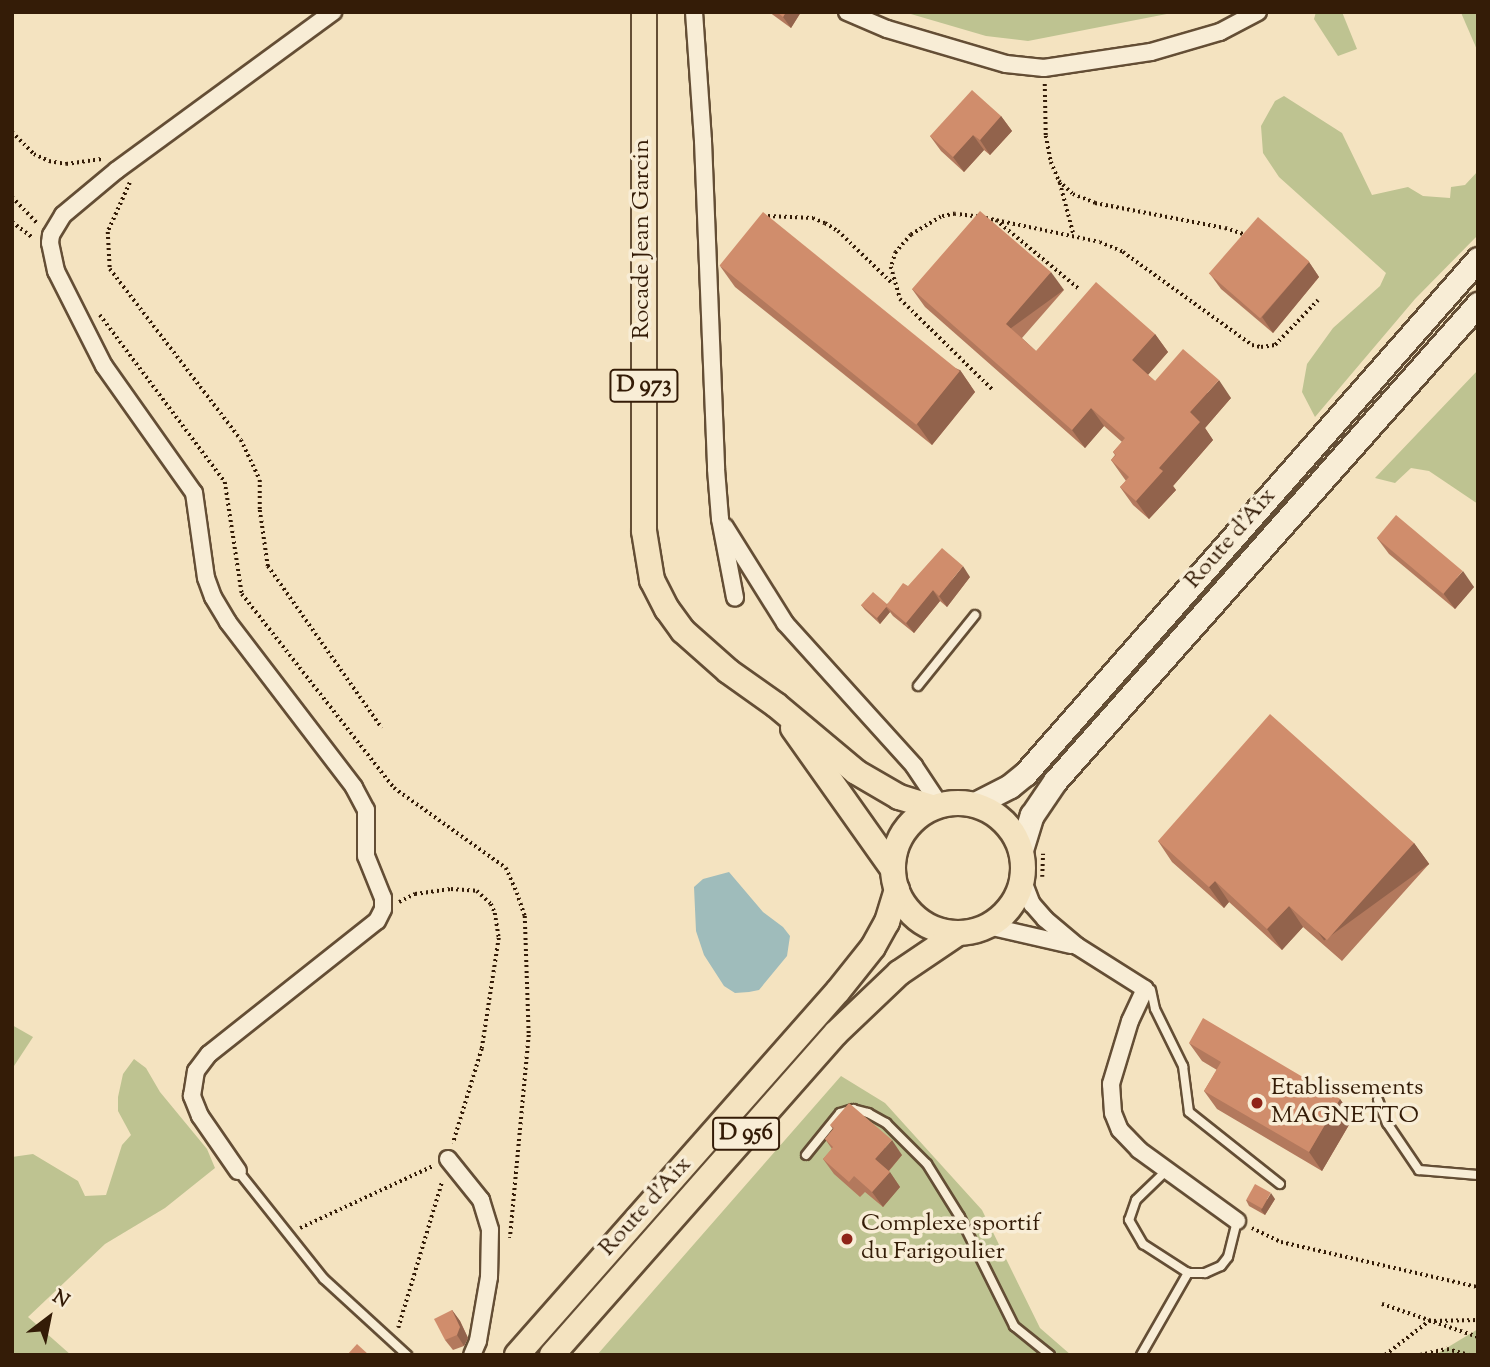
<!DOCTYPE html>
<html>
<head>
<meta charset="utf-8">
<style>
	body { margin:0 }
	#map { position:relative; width:1490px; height:1367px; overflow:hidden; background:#f4e3c0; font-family:"Sorts Mill Goudy",serif }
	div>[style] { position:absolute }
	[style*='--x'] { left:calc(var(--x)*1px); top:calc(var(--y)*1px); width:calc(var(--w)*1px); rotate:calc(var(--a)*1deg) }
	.green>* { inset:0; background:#bec391 }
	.water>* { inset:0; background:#9fbcbb }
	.path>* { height:3.5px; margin-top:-1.75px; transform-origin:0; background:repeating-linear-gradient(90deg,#341c07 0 2px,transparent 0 5.5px) }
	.roads { filter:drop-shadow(2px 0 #644e35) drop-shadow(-2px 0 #644e35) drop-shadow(0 2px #644e35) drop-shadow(0 -2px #644e35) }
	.lane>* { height:8px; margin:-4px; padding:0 4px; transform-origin:4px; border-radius:4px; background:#f8edd6 }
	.street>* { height:16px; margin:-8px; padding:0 8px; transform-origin:8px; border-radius:8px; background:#f8edd6 }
	.secondary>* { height:23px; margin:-11.5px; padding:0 11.5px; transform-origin:11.5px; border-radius:11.5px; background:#f8edd6 }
	.primary>* { height:24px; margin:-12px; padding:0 12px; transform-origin:12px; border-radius:12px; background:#f4e3c0 }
	.primary>.ring { margin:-12px; padding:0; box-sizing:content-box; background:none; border:24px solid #f4e3c0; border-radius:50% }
	.wall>* { inset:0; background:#b3795d }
	.shaded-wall>* { inset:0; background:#92634c; transform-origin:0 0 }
	.building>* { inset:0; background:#d08d6c; transform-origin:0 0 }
	.dots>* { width:19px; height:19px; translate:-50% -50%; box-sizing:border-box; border:4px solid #f8edd6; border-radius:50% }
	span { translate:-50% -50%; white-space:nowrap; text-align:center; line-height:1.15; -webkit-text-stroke:7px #f8edd6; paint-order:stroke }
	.shield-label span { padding:2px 5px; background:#f8edd6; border:2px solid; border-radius:5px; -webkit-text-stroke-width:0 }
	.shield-label { font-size:23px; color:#341c07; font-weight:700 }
	.street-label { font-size:24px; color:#341c07 }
	.poi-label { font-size:24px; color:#341c07 }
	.left { translate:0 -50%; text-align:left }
	.frame { position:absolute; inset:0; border:14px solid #341c07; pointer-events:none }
	.north { position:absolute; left:14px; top:1283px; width:70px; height:70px; -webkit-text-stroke:5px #f8edd6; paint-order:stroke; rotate:32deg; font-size:19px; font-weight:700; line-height:28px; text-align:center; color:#341c07 }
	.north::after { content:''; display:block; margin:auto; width:24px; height:32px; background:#341c07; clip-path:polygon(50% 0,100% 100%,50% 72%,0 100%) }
</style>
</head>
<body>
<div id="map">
	<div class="green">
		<div style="clip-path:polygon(904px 12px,1177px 12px,1028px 41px,986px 36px)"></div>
		<div style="clip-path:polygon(1316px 12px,1342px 12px,1357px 49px,1338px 56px,1314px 19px)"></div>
		<div style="clip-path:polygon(1461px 12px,1478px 12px,1478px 52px,1462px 15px)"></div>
		<div style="clip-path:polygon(1284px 96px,1342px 133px,1372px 195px,1408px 187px,1423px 196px,1450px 198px,1451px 187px,1465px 185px,1478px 171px,1478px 235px,1415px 299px,1315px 417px,1302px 392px,1307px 364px,1333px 328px,1380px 286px,1386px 273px,1279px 177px,1263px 153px,1261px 126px,1275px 101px)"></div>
		<div style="clip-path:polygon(1478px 370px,1478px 504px,1429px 471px,1411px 468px,1395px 483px,1375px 478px)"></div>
		<div style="clip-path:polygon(12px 1025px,33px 1037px,12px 1069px)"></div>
		<div style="clip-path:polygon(134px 1059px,146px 1068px,160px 1092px,207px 1149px,215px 1168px,165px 1208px,105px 1244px,28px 1317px,71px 1355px,12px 1355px,12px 1157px,33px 1154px,78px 1181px,85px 1196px,106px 1195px,122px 1145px,131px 1135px,118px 1111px,118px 1097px,123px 1074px)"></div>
		<div style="clip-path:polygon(841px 1076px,885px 1103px,982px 1210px,1040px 1328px,1071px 1355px,597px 1355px)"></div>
		<div style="clip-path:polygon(1478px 1329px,1478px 1355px,1435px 1355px)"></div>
	</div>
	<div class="water">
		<div style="clip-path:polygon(729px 872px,763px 912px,783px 927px,790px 936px,787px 956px,759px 990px,749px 992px,735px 993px,724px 986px,704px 955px,696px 931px,694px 887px,703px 879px)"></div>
	</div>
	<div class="path">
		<div style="--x:1045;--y:84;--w:52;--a:88.9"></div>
		<div style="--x:1046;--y:136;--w:26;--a:79"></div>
		<div style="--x:1051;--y:162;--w:21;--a:67"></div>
		<div style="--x:1059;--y:181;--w:19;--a:43"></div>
		<div style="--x:1073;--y:194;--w:24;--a:22"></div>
		<div style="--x:1095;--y:203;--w:132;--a:10.9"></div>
		<div style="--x:1225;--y:228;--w:22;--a:18"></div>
		<div style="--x:12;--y:132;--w:31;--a:45"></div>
		<div style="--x:34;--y:154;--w:17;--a:25"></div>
		<div style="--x:49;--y:161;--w:17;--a:10"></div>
		<div style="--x:66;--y:164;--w:36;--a:-8"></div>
		<div style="--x:130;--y:183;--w:54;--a:114.2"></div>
		<div style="--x:108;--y:232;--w:37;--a:87"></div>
		<div style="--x:110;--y:269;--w:215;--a:52.5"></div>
		<div style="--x:241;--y:440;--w:44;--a:64.6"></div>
		<div style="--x:260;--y:480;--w:30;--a:90"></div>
		<div style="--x:260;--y:510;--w:57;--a:81.9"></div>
		<div style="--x:268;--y:566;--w:198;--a:54.9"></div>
		<div style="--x:1060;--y:183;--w:55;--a:75.2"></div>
		<div style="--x:12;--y:197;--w:36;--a:46"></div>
		<div style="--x:768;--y:216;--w:45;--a:2.5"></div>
		<div style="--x:813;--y:218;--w:13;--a:23"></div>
		<div style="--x:825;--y:223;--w:15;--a:32"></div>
		<div style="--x:838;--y:231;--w:75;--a:43.9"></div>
		<div style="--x:978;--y:217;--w:23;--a:-173"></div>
		<div style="--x:955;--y:214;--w:14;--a:168"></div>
		<div style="--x:941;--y:217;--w:35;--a:149"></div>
		<div style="--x:911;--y:235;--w:23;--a:131"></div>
		<div style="--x:896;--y:252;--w:16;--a:108"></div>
		<div style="--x:891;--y:267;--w:33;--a:74"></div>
		<div style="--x:900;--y:299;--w:130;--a:44.4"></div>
		<div style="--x:986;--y:218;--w:116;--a:11.9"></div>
		<div style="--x:1100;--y:242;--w:25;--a:23"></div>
		<div style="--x:1123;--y:252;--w:159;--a:35.8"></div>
		<div style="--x:1252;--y:345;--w:9;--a:13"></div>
		<div style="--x:1261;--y:347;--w:14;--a:-8"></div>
		<div style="--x:1275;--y:345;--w:62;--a:-46.3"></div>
		<div style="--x:996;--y:220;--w:107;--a:39.7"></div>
		<div style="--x:12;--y:222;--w:26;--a:37"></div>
		<div style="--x:100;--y:315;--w:209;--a:53.2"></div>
		<div style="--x:225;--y:482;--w:113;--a:81.4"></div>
		<div style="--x:242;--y:594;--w:246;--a:51.9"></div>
		<div style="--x:394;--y:788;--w:138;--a:35.5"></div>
		<div style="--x:506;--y:868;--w:27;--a:66"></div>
		<div style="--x:517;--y:893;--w:24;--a:71"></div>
		<div style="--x:525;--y:916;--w:119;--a:88.1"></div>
		<div style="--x:529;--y:1035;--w:204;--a:95.3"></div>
		<div style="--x:1042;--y:877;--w:23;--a:-88"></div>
		<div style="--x:399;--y:902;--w:18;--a:-27"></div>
		<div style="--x:415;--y:894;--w:36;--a:-8"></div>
		<div style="--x:451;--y:889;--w:26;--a:4"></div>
		<div style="--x:477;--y:891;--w:19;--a:43"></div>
		<div style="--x:491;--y:904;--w:10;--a:66"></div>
		<div style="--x:495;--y:913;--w:25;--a:81"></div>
		<div style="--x:499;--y:938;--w:112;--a:98.7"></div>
		<div style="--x:482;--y:1049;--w:99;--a:107"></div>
		<div style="--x:300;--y:1228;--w:147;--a:-25"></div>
		<div style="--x:1252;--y:1228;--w:32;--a:26"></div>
		<div style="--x:1281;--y:1242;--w:202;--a:12.9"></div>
		<div style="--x:1382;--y:1304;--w:102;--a:19"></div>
		<div style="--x:398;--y:1328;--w:153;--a:-73.3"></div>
		<div style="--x:1385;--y:1355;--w:56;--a:-37.7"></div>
		<div style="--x:1429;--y:1321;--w:49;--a:-1.2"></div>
		<div style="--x:1420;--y:1355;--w:28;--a:-13"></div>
		<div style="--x:1447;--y:1349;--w:23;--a:15"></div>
	</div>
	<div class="roads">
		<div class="lane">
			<div style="--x:918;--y:686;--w:91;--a:-51.2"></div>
			<div style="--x:1151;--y:990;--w:19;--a:78"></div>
			<div style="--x:1155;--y:1009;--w:64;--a:63.8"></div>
			<div style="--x:1183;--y:1066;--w:46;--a:82.6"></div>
			<div style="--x:1189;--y:1112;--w:116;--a:38.4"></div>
			<div style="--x:1378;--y:1100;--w:25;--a:69"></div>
			<div style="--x:1387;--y:1123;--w:57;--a:55.8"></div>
			<div style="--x:1419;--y:1170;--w:59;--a:4.8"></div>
			<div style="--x:806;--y:1155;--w:54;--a:-51"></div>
			<div style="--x:840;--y:1113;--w:14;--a:-17"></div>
			<div style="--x:853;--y:1109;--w:16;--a:15"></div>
			<div style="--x:868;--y:1113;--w:21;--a:29"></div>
			<div style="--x:886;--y:1123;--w:58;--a:45"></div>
			<div style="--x:927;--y:1164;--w:62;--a:58.1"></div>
			<div style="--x:960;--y:1217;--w:122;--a:63.6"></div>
			<div style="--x:1014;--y:1326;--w:46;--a:38.9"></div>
			<div style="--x:1167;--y:1170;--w:43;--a:135.9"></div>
			<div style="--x:1136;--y:1200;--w:21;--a:109"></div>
			<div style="--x:1129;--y:1220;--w:28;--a:60"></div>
			<div style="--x:1143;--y:1244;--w:54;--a:32.8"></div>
			<div style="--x:1188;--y:1273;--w:17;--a:0"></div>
			<div style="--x:1205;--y:1273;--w:17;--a:-24"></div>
			<div style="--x:1221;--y:1266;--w:11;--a:-52"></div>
			<div style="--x:1228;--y:1257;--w:37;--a:-76"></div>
			<div style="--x:238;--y:1171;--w:138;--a:51.5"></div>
			<div style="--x:324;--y:1279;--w:113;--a:42.5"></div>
			<div style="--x:1141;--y:1355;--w:95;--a:-60.2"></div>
		</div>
		<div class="street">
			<div style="--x:694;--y:12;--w:129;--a:86"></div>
			<div style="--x:703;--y:141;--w:328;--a:87.7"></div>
			<div style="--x:716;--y:469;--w:50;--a:85.4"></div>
			<div style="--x:720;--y:519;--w:80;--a:79.2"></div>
			<div style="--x:847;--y:12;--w:43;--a:23"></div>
			<div style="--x:887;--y:29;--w:124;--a:16.4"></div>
			<div style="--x:1006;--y:64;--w:38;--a:6"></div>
			<div style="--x:1044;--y:68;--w:108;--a:-8.5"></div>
			<div style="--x:1151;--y:52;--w:72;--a:-16.2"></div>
			<div style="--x:1220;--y:32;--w:43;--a:-27.8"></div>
			<div style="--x:725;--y:527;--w:113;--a:58"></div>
			<div style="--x:785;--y:623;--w:193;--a:47.9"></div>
			<div style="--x:914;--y:766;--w:47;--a:56.3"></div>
			<div style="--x:1023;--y:881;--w:25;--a:69"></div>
			<div style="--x:1032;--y:904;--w:20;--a:49"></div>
			<div style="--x:1045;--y:919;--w:42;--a:40.2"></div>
			<div style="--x:1077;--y:946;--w:80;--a:32.3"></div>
			<div style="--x:1145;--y:989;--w:35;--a:115"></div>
			<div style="--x:1130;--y:1021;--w:66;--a:106.8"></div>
			<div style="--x:1111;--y:1084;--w:29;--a:86"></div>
			<div style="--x:1113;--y:1113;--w:18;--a:68"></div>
			<div style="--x:1120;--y:1130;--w:28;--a:46"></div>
			<div style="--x:1139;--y:1150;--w:121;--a:35.9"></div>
			<div style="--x:988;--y:926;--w:85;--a:12.9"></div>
			<div style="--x:448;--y:1159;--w:53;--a:51.2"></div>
			<div style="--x:481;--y:1200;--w:31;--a:73"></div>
			<div style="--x:490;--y:1230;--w:47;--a:91.2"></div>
			<div style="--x:489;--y:1277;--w:65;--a:99.8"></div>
			<div style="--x:478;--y:1341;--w:15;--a:113"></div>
			<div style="--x:238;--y:1171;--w:67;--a:-124.6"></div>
			<div style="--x:200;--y:1116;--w:22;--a:-112"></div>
			<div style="--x:192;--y:1096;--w:25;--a:-81"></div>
			<div style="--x:196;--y:1071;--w:21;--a:-53"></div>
			<div style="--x:209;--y:1054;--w:214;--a:-38.4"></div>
			<div style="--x:377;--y:921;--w:13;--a:-63"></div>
			<div style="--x:383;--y:909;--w:11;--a:-90"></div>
			<div style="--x:383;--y:898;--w:45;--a:-112"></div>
			<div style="--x:366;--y:856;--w:46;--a:-90"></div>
			<div style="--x:366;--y:810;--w:26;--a:-118"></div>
			<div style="--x:354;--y:787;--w:208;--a:-127.4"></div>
			<div style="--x:228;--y:622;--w:29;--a:-121"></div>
			<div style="--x:213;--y:597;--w:20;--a:-110"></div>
			<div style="--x:206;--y:578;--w:86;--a:-98"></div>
			<div style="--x:194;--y:493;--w:156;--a:-125.3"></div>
			<div style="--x:104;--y:366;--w:106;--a:-116.8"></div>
			<div style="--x:56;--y:271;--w:29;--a:-102"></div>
			<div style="--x:50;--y:243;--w:8;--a:-83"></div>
			<div style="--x:51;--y:235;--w:23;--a:-59"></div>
			<div style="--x:63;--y:215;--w:70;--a:-39.8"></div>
			<div style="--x:117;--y:170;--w:268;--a:-36.2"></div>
		</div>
		<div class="secondary">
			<div style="--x:975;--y:804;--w:39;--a:-27"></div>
			<div style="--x:1010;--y:786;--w:19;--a:-39"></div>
			<div style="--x:1025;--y:774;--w:686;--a:-48.66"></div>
			<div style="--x:1021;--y:850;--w:37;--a:-73"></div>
			<div style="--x:1032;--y:815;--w:41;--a:-55.9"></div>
			<div style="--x:1055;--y:781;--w:638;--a:-48.43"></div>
		</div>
		<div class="primary">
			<div style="--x:644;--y:12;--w:519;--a:90"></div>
			<div style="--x:644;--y:531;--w:50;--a:80.7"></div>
			<div style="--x:652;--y:580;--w:33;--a:63"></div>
			<div style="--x:667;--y:609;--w:27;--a:54"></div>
			<div style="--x:683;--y:631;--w:60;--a:41.6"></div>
			<div style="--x:728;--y:671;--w:59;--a:35.3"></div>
			<div style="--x:776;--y:705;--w:104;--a:39.9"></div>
			<div style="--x:856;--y:772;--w:50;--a:30.2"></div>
			<div style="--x:899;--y:797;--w:34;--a:17"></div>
			<div style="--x:793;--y:728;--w:171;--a:54.7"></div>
			<div class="ring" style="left:893px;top:803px;width:106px;height:106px"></div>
			<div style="--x:517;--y:1355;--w:485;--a:-48.6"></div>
			<div style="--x:838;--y:991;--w:56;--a:-51.5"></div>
			<div style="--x:873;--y:947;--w:29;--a:-61"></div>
			<div style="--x:887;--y:922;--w:34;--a:-73"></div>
			<div style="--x:552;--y:1355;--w:429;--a:-48.6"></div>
			<div style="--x:836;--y:1033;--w:87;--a:-43.6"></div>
			<div style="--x:899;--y:973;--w:71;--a:-34.1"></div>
		</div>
	</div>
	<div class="wall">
		<div style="clip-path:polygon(769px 12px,801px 12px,791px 28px)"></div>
		<div style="clip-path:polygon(1001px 116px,1012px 131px,990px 155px,984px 150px,964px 172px,941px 151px,930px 136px)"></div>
		<div style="clip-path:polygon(1309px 262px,1319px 277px,1273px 333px,1221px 289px,1210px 274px)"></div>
		<div style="clip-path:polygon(720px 266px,960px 370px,975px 392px,932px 445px,735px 287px)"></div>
		<div style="clip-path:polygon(912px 289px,1064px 290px,1022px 338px,1036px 351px,1155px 334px,1168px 352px,1148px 375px,1155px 381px,1231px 398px,1205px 428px,1213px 440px,1173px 486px,1176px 490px,1149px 519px,1133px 505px,1120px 487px,1126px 481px,1111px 460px,1115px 455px,1113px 452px,1122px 442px,1104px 426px,1085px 448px,925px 307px)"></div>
		<div style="clip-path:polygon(1377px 538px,1474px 587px,1455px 609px,1389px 554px)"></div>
		<div style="clip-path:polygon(970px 577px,947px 607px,940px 601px,914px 633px,893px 616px,890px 612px,880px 624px,865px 610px,861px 605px,887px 604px,908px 586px)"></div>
		<div style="clip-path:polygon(1158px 841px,1414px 843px,1429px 864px,1342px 961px,1303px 927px,1282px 950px,1229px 902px,1224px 908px,1172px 862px)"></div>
		<div style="clip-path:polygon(1189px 1043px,1340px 1099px,1353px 1118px,1322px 1171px,1217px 1109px,1204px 1091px,1217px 1070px,1202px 1061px)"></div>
		<div style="clip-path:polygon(830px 1125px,902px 1155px,889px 1171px,900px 1187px,883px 1207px,865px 1192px,860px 1197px,834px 1174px,823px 1159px,832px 1149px,825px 1139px,833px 1129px)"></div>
		<div style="clip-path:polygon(1275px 1199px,1265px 1215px,1249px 1206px,1246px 1200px)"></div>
		<div style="clip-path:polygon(452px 1310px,460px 1321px,468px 1338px,464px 1346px,453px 1350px,445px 1340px)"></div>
	</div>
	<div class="shaded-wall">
		<div style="clip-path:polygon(786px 12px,801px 12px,791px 28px,783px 17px)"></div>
		<div style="clip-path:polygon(1001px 116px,1012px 131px,990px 155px,980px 140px)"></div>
		<div style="clip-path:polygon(973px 135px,984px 150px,964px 172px,953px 157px)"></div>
		<div style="clip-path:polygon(1309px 262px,1319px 277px,1273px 333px,1262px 317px)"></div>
		<div style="left:1051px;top:272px;width:22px;height:69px;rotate:54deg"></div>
		<div style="clip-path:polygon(1155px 334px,1168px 352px,1145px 378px,1132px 360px)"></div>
		<div style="clip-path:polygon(960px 370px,975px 392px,932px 445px,917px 424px)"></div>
		<div style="clip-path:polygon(1219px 380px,1231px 398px,1205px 428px,1213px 440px,1173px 486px,1176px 490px,1149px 519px,1136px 501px,1159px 468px,1190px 412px)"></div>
		<div style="clip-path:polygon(1091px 408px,1104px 426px,1085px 448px,1072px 430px)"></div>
		<div style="clip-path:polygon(963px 566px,970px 577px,947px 607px,939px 596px)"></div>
		<div style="clip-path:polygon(1463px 571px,1474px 587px,1455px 609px,1443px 593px)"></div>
		<div style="clip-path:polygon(933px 590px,940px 601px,914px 633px,906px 623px)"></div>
		<div style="clip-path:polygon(886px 607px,890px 612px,880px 624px,877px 618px)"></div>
		<div style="left:1414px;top:843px;width:26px;height:130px;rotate:54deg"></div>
		<div style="clip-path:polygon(1215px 881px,1229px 902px,1224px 908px,1209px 887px)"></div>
		<div style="clip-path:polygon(1289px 906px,1303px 927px,1282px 950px,1267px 929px)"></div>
		<div style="clip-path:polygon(1340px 1099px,1353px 1118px,1322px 1171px,1309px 1152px)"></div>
		<div style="clip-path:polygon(892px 1140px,902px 1155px,886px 1174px,875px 1159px)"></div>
		<div style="clip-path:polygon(890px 1172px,900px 1187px,883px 1207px,872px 1192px)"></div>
		<div style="clip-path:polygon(1271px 1193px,1275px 1199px,1265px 1215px,1261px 1210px)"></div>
		<div style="clip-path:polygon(452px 1310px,460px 1321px,468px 1338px,464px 1346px,457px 1335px)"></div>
	</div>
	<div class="building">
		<div style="clip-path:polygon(777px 12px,786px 12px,783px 17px)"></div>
		<div style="clip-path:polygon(972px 90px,1001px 116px,980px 140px,973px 135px,953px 157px,930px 136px)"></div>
		<div style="clip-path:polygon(980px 211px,1051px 272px,1006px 324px,1036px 351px,1096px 282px,1155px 334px,1132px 360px,1155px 381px,1183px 349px,1219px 380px,1190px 412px,1200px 422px,1159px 468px,1163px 471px,1136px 501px,1120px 487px,1129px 477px,1111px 460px,1116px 455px,1113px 452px,1125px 438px,1091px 408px,1072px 430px,912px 289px)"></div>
		<div style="left:763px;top:212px;width:253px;height:69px;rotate:39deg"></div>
		<div style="left:1258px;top:217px;width:68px;height:75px;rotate:41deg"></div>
		<div style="left:1396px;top:515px;width:87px;height:30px;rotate:40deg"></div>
		<div style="clip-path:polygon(942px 548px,963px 566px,939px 596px,933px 590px,906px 623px,886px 606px,903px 583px,908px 586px)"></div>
		<div style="clip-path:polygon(873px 592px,887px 604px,886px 606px,887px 606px,877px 618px,861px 605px)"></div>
		<div style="clip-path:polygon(1270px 714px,1414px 843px,1327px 940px,1289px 906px,1267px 929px,1215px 881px,1209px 887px,1158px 841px)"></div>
		<div style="clip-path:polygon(1203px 1018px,1340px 1099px,1309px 1152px,1204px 1091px,1221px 1062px,1189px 1043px)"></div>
		<div style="clip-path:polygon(849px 1103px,892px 1140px,875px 1159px,890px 1172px,872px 1192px,854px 1176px,849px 1182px,823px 1159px,833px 1147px,825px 1139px,834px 1128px,830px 1125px)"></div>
		<div style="left:1255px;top:1184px;width:18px;height:18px;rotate:29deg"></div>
		<div style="clip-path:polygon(452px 1310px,460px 1327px,457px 1335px,445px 1340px,434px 1319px)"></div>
		<div style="clip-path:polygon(357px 1344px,369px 1355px,347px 1355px)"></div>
	</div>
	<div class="dots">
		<div style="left:1257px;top:1103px;background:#8f2418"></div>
		<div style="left:847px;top:1239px;background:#8f2418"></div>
	</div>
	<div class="shield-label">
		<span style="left:644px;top:386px">D 973</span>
		<span style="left:746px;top:1134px">D 956</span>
	</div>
	<div class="street-label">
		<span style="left:643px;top:239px;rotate:-90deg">Rocade Jean Garcin</span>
		<span style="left:1231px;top:539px;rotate:-49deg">Route d'Aix</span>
		<span style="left:646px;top:1207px;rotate:-48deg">Route d'Aix</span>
	</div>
	<div class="poi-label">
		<span class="left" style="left:1271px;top:1103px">Etablissements<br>MAGNETTO</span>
		<span class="left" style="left:861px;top:1239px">Complexe sportif<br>du Farigoulier</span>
	</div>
	<div class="frame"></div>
	<div class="north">N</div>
</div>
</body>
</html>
